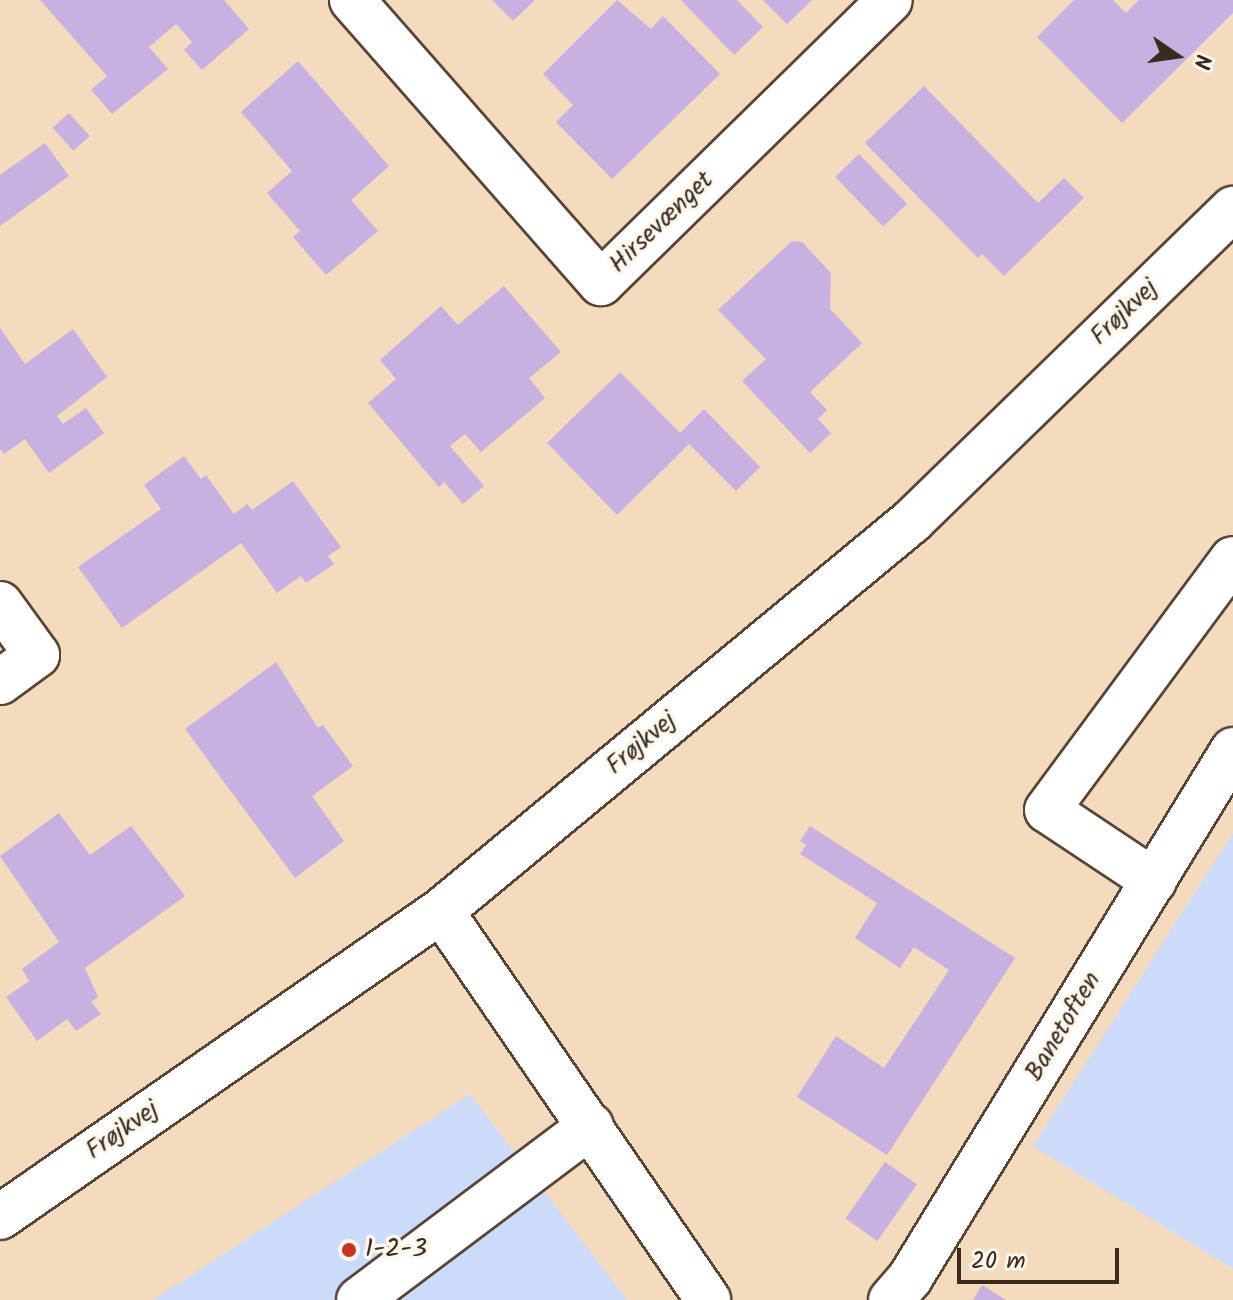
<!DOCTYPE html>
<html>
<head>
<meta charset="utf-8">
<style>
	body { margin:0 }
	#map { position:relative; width:1233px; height:1300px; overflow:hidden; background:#f4dbbe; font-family:Kalam,sans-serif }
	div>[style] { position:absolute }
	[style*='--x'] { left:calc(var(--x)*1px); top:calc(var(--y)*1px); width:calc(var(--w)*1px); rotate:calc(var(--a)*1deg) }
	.built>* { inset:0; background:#cddbfa }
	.building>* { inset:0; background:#c6b1e1; transform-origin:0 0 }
	.roads { filter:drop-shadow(2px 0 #574536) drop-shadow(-2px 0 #574536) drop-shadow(0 2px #574536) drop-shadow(0 -2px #574536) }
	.minor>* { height:44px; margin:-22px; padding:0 22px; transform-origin:22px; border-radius:22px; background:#fff }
	.dots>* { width:22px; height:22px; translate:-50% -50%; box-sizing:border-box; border:4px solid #fbf7ec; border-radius:50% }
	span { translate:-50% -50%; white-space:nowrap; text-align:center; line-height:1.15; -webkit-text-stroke:7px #fbf7ec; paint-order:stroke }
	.street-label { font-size:26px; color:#3b2a1e }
	.poi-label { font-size:26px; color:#3b2a1e }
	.left { translate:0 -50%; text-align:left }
	.north { position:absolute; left:1137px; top:16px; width:80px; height:80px; -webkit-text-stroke:6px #fbf7ec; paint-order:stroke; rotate:103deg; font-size:22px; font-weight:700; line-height:32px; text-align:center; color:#3b2a1e }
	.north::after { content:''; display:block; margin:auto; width:28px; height:36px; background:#3b2a1e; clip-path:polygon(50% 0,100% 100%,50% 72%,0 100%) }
	.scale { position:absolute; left:957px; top:1248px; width:162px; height:36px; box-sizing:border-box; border:4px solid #3b2a1e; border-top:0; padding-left:10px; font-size:24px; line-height:28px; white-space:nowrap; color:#3b2a1e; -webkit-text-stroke:6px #fbf7ec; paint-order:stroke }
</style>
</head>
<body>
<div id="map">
	<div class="built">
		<div style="clip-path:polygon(1233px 833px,1233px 1269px,1033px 1146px)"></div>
		<div style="clip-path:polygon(470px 1094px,627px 1300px,153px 1300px)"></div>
	</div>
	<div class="building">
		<div style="clip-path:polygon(40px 0,224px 0,249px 29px,202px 70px,184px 50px,192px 42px,176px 24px,149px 47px,168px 69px,112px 114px,91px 90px,107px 76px)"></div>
		<div style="clip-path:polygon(492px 0,535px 0,513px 21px)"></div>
		<div style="clip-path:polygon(617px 0,651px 29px,663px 16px,720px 74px,612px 179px,556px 122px,573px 105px,543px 74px)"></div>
		<div style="clip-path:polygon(681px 0,737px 0,763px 27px,734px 55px)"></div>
		<div style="clip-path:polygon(763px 0,812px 0,787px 24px)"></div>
		<div style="clip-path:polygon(1074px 0,1113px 0,1126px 13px,1139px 0,1233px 0,1233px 13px,1122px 123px,1037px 37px)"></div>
		<div style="clip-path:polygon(298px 61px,389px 166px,351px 200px,378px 231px,326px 275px,293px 237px,300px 231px,267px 193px,292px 171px,241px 112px)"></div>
		<div style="clip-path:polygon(924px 86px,1038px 203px,1064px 178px,1084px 198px,1004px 276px,982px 254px,978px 258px,865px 143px)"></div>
		<div style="left:69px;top:113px;width:31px;height:22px;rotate:48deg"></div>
		<div style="clip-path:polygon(45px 143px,69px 176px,0 226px,0 175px)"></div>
		<div style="left:859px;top:154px;width:69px;height:33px;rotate:46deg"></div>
		<div style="clip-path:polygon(792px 241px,802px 242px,831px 273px,830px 309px,862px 343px,810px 392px,827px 410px,818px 419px,831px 433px,810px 453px,742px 381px,766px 359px,718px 310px)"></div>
		<div style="clip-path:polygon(504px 286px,561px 352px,529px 378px,545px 398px,481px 452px,465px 434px,450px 446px,484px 486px,463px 504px,444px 482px,439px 487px,368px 403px,396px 379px,380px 360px,441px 306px,458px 325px)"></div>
		<div style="clip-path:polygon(0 328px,25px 364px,73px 329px,107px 377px,57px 416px,63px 424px,86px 408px,104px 433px,49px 473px,25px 439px,4px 454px,0 449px)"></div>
		<div style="clip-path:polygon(620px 372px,680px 433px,704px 409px,760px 467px,736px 491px,689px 444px,617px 515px,547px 443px)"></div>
		<div style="clip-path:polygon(184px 456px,201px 479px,206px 475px,234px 514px,247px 504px,252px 510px,293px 481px,341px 547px,328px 556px,334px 564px,306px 583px,301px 576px,277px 593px,241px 543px,122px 628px,78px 567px,161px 509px,144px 485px)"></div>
		<div style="clip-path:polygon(276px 662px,318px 728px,323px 725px,353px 766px,312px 796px,344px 841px,295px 878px,185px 729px)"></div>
		<div style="clip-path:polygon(59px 813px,90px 855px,131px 826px,185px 896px,85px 968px,98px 997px,91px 1002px,101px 1014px,76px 1031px,67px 1019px,37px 1041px,6px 997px,29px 981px,22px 969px,59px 942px,0 856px)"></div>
		<div style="clip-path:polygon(810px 826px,1015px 958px,887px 1155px,797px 1097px,836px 1036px,884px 1068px,949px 970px,914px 947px,900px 968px,855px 938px,877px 903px,800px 854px,806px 845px,800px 841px)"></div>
		<div style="left:885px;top:1162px;width:39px;height:69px;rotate:35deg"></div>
		<div style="clip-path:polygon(982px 1285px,1006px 1300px,973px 1300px)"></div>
	</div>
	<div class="roads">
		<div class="minor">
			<div style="--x:352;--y:0;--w:377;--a:48.7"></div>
			<div style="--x:601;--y:283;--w:404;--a:-44.4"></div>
			<div style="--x:0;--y:604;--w:63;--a:54"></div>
			<div style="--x:37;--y:655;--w:46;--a:143.9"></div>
			<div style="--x:1154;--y:881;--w:128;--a:-146.4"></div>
			<div style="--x:1047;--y:810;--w:312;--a:-53.5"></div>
			<div style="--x:441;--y:911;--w:472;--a:55.5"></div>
			<div style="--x:0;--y:1217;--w:537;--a:-34.76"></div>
			<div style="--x:441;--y:911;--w:612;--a:-39.63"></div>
			<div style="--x:912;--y:521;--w:448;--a:-44.2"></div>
			<div style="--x:359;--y:1300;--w:290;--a:-36.9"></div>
			<div style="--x:891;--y:1300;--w:29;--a:-49"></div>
			<div style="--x:910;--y:1278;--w:619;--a:-58.54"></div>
		</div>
	</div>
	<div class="dots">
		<div style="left:349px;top:1250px;background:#c8321e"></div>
	</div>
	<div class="street-label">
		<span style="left:662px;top:223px;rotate:-44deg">Hirsevænget</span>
		<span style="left:1125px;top:313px;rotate:-44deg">Frøjkvej</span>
		<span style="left:642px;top:744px;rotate:-40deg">Frøjkvej</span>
		<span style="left:1064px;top:1027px;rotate:-59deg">Banetoften</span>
		<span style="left:123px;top:1131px;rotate:-35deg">Frøjkvej</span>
	</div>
	<div class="poi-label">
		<span class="left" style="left:365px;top:1250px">1-2-3</span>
	</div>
	<div class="north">N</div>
	<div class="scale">20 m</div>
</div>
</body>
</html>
